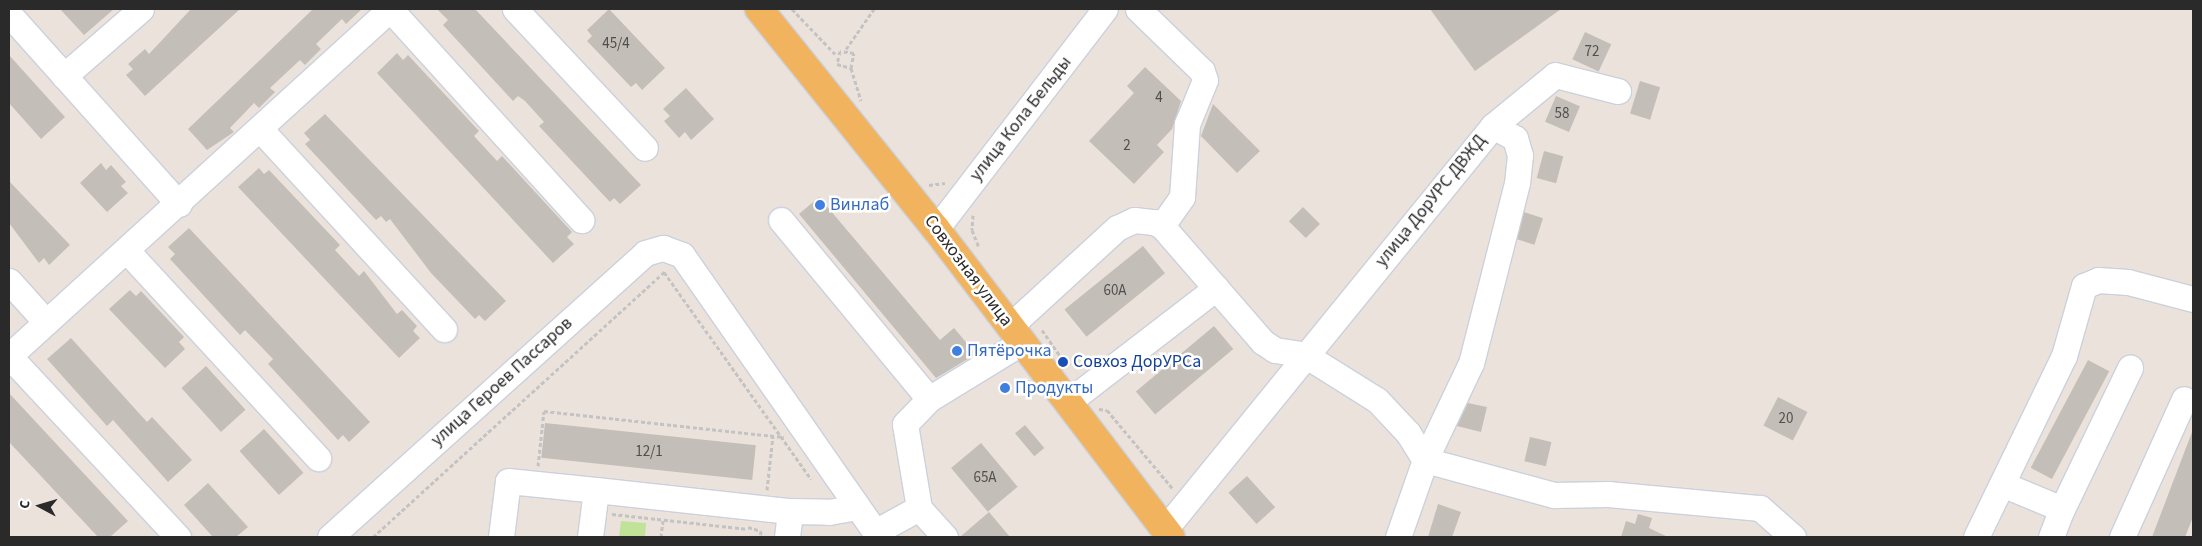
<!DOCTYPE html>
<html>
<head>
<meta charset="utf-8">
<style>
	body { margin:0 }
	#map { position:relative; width:2202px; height:546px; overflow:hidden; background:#ece2dc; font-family:"Source Sans 3",sans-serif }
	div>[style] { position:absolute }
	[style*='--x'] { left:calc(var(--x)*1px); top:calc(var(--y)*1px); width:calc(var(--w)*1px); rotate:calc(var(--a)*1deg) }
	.green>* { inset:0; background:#c0e399 }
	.building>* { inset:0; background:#c4beb8; transform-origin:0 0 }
	.path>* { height:3px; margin-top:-1.5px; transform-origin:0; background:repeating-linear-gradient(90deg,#c3c3c3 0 4px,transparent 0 6.5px) }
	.roads { filter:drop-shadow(1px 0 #cbd1dc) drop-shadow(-1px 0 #cbd1dc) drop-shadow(0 1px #cbd1dc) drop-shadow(0 -1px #cbd1dc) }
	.minor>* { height:25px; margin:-12.5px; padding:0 12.5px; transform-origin:12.5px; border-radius:12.5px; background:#fff }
	.major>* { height:28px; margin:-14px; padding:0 14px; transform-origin:14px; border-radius:14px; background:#f1b35d }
	.dots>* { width:14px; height:14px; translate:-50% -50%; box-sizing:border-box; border:2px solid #fff; border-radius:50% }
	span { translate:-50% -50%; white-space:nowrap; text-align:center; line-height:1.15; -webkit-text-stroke:5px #fff; paint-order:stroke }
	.number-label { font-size:15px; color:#504f4e }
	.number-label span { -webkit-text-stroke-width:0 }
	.street-label { font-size:18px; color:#2a2a2a }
	.shop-label { font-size:18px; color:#366cbe }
	.left { translate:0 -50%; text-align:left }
	.transit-label { font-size:18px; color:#164399 }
	.frame { position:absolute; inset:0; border:10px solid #2a2a2a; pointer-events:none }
	.north { position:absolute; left:15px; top:481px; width:50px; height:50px; -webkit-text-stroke:4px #fff; paint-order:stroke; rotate:276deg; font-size:14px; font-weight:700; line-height:20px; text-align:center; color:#2a2a2a }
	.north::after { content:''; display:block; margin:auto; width:18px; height:22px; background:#2a2a2a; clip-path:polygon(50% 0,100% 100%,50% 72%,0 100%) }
</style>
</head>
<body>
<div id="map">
	<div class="green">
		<div style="clip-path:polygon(621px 521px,646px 523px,645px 537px,619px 537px)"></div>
	</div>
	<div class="building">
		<div style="clip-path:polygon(60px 9px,114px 9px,84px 35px)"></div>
		<div style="clip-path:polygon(191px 9px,240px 9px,145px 96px,126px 75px,133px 69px,128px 64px,145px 49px,149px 54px)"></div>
		<div style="clip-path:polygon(313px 9px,362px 9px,346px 24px,342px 19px,316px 44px,321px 49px,305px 65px,300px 60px,270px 88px,275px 92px,259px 108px,254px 103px,230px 128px,234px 132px,207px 150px,188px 129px)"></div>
		<div style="clip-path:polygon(437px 9px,475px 9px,641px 185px,620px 204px,614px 198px,610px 202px,539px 126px,544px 122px,525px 101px,518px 96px,513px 101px,443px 25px,448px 20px)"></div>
		<div style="clip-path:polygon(609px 9px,665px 68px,642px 90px,636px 83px,631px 87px,587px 41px,592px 36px,587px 30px)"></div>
		<div style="clip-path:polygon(1430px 9px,1561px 9px,1475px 71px)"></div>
		<div style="left:1585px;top:32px;width:29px;height:30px;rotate:25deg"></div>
		<div style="clip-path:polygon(397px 53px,403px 60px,408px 55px,479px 131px,474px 136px,497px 161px,502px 156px,572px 232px,567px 237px,574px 244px,553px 263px,377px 73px)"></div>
		<div style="clip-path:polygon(9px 55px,65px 117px,41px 139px,9px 103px)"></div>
		<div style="clip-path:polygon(1145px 67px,1181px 101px,1172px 129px,1157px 145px,1164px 152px,1134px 184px,1089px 141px,1134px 93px,1127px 86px)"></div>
		<div style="left:1640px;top:81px;width:21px;height:34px;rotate:17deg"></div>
		<div style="clip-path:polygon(686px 88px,714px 119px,691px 140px,685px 132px,679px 138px,664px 121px,670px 116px,663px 109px)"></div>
		<div style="left:1556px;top:96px;width:26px;height:28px;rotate:23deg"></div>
		<div style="clip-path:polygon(1213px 104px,1260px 151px,1237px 173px,1201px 136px)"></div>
		<div style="clip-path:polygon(325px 114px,506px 301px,485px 321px,479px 315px,475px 319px,431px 273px,390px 219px,386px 222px,381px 216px,376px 220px,305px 144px,310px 140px,304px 133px)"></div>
		<div style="left:1544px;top:151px;width:20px;height:28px;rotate:15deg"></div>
		<div style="clip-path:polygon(101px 163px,106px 170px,111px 165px,126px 182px,121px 186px,128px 193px,107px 212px,80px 183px)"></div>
		<div style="clip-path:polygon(259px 168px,264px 174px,269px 170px,340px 245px,335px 250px,359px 276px,364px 271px,397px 314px,402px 310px,417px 326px,413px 331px,420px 338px,399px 358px,238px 187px)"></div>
		<div style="clip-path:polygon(9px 181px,70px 245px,49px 265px,44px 258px,39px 263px,9px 223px)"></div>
		<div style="clip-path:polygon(819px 197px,940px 340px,954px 328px,976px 354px,936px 378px,799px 214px)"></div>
		<div style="left:1303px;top:207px;width:24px;height:20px;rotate:45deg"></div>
		<div style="left:1524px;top:212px;width:20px;height:28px;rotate:18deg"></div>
		<div style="clip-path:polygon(189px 228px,370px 422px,349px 442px,343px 435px,338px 440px,268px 364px,273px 359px,245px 330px,240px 335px,170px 259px,175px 254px,168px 247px)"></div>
		<div style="left:1143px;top:246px;width:35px;height:101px;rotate:51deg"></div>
		<div style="clip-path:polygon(130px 290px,136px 296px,141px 291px,184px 337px,179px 342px,185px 349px,165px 368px,109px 309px)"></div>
		<div style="left:1214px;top:326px;width:30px;height:102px;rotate:50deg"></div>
		<div style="clip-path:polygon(71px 338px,147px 422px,152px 417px,192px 460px,168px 482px,113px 420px,107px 426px,47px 359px)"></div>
		<div style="left:2088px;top:360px;width:24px;height:122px;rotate:28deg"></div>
		<div style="left:206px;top:366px;width:59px;height:33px;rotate:48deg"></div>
		<div style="clip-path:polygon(9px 393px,128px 521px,110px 537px,98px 537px,9px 442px)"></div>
		<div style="left:1778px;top:397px;width:33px;height:32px;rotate:27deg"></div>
		<div style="clip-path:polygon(1468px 403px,1487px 407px,1481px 432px,1457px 426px)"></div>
		<div style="left:545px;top:423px;width:212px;height:35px;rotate:6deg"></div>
		<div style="left:1025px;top:425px;width:30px;height:13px;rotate:50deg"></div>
		<div style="left:264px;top:429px;width:59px;height:33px;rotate:48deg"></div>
		<div style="clip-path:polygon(2192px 432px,2193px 517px,2185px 537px,2152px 537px)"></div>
		<div style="left:1530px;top:437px;width:22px;height:25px;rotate:13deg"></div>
		<div style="left:981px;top:443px;width:57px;height:39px;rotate:50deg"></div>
		<div style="left:1247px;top:476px;width:42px;height:25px;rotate:48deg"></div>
		<div style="clip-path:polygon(208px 483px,248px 527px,236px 537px,213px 537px,184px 505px)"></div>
		<div style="clip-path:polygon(1438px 504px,1461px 512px,1452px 537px,1428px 537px)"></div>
		<div style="clip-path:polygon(989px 512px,1010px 537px,960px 537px)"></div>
		<div style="clip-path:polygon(1638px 514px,1652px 518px,1649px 528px,1668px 537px,1621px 537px,1626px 521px,1635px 524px)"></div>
	</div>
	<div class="path">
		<div style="--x:792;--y:9;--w:65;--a:46.2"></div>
		<div style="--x:846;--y:49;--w:49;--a:-55"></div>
		<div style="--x:851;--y:68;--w:15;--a:-79"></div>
		<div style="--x:854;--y:53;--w:14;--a:-172"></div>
		<div style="--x:840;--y:51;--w:13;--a:103"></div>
		<div style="--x:837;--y:64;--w:15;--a:16"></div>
		<div style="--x:851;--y:68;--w:34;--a:73"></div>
		<div style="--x:929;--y:185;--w:16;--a:-7"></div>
		<div style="--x:973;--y:215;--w:15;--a:94"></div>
		<div style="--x:972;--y:230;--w:18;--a:68"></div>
		<div style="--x:664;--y:272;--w:254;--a:54.6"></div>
		<div style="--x:1042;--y:330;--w:37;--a:55"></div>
		<div style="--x:1099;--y:409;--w:8;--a:7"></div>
		<div style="--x:1107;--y:410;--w:103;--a:50.1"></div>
		<div style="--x:538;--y:466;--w:55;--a:-83.8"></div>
		<div style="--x:544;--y:411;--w:241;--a:6.2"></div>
		<div style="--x:767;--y:490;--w:54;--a:-83.7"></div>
		<div style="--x:612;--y:514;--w:137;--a:6.3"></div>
		<div style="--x:748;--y:527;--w:14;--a:17"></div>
		<div style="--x:761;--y:531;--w:6;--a:99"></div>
		<div style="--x:373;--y:537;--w:396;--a:-42.3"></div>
		<div style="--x:661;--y:537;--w:17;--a:-83"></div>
	</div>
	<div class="roads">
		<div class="minor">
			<div style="--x:390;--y:9;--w:285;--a:47.8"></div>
			<div style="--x:515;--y:9;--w:190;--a:46.9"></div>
			<div style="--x:1138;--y:9;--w:89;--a:44.1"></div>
			<div style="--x:1202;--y:71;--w:9;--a:72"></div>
			<div style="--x:1205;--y:80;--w:48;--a:112.2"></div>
			<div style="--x:1187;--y:124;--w:73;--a:93.9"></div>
			<div style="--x:1182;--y:197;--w:35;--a:125"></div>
			<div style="--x:9;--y:14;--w:255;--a:48.2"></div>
			<div style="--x:64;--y:76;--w:102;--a:-41"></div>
			<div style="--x:1493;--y:126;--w:80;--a:-39.4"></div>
			<div style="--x:1555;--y:75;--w:65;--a:14.3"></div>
			<div style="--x:260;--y:129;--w:272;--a:47.4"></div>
			<div style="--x:781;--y:220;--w:232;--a:50.4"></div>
			<div style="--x:936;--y:229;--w:277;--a:-52.5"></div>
			<div style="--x:127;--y:251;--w:282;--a:47.3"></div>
			<div style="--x:9;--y:281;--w:55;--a:47.9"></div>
			<div style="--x:1010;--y:326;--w:145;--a:-42.5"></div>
			<div style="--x:1117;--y:228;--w:19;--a:-25"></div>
			<div style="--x:1134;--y:220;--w:20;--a:6"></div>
			<div style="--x:1154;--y:222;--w:9;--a:27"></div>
			<div style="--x:1162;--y:226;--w:154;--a:49"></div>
			<div style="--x:1263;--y:342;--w:14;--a:34"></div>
			<div style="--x:1275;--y:350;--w:30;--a:9"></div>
			<div style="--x:1305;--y:355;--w:85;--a:32"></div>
			<div style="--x:1377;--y:400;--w:45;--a:46.8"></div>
			<div style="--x:1408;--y:433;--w:32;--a:58"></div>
			<div style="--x:1425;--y:460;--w:134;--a:15.2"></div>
			<div style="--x:1554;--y:495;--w:54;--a:-1.1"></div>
			<div style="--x:1608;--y:494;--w:153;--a:5.3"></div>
			<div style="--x:1760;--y:508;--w:44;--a:41.3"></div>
			<div style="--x:9;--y:356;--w:515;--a:-42.33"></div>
			<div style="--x:9;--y:356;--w:248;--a:47"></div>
			<div style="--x:1068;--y:402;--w:187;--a:-37.6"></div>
			<div style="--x:2002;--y:484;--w:65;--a:22.6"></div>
			<div style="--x:2062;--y:509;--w:157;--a:-64.3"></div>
			<div style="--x:1165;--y:529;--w:520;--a:-50.86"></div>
			<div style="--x:1493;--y:126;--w:25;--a:29"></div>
			<div style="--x:1515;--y:138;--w:18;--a:74"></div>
			<div style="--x:1520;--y:155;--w:28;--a:96"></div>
			<div style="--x:1517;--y:183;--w:186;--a:104.3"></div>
			<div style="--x:1471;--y:363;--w:107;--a:115.4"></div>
			<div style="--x:1425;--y:460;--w:82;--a:109.3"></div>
			<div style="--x:875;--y:532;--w:50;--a:-28.6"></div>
			<div style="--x:330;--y:537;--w:424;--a:-42"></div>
			<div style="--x:645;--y:253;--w:19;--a:-16"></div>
			<div style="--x:663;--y:248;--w:20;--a:20"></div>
			<div style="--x:682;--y:255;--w:344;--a:55.1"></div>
			<div style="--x:501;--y:537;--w:56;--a:-82.9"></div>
			<div style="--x:508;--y:481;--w:88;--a:5.8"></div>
			<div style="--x:590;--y:537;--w:47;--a:-82.7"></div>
			<div style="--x:596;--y:490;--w:195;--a:6.2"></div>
			<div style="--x:790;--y:511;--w:39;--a:1"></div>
			<div style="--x:829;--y:512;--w:27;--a:-10"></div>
			<div style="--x:787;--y:537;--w:26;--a:-83"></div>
			<div style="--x:945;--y:537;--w:39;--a:-132"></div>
			<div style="--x:919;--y:508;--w:85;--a:-99.5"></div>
			<div style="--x:905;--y:424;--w:35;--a:-46"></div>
			<div style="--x:929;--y:399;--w:109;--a:-31.5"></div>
			<div style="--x:1976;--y:537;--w:201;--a:-64.1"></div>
			<div style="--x:2064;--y:356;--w:73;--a:-74.1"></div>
			<div style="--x:2084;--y:286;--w:15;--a:-23"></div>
			<div style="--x:2098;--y:280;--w:30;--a:4"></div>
			<div style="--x:2128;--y:282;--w:67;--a:14.7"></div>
			<div style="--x:2051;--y:537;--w:30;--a:-69"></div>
			<div style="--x:2122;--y:537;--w:151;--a:-65.8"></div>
		</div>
		<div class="major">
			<div style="--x:759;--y:9;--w:282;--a:51.2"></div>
			<div style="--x:936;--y:229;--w:387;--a:52.7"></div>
		</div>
	</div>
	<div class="dots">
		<div style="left:820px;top:205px;background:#3f7fe0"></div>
		<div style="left:957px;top:351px;background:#3f7fe0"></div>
		<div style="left:1063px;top:362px;background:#1a4fb4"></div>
		<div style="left:1005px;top:388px;background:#3f7fe0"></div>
	</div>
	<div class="number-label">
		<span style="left:616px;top:44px">45/4</span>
		<span style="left:1592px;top:52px">72</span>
		<span style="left:1159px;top:98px">4</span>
		<span style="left:1562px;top:114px">58</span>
		<span style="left:1127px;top:146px">2</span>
		<span style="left:1115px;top:291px">60А</span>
		<span style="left:1786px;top:419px">20</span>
		<span style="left:649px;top:452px">12/1</span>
		<span style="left:985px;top:478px">65А</span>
	</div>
	<div class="street-label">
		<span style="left:1021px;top:119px;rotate:-52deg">улица Кола Бельды</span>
		<span style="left:1431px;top:201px;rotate:-51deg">улица ДорУРС ДВЖД</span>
		<span style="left:968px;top:271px;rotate:53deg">Совхозная улица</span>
		<span style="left:502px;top:382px;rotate:-42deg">улица Героев Пассаров</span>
	</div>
	<div class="shop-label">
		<span class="left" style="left:830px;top:205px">Винлаб</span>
		<span class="left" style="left:967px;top:351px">Пятёрочка</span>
		<span class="left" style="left:1015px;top:388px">Продукты</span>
	</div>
	<div class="transit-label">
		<span class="left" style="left:1073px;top:362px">Совхоз ДорУPCа</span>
	</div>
	<div class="frame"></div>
	<div class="north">С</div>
</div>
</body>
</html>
